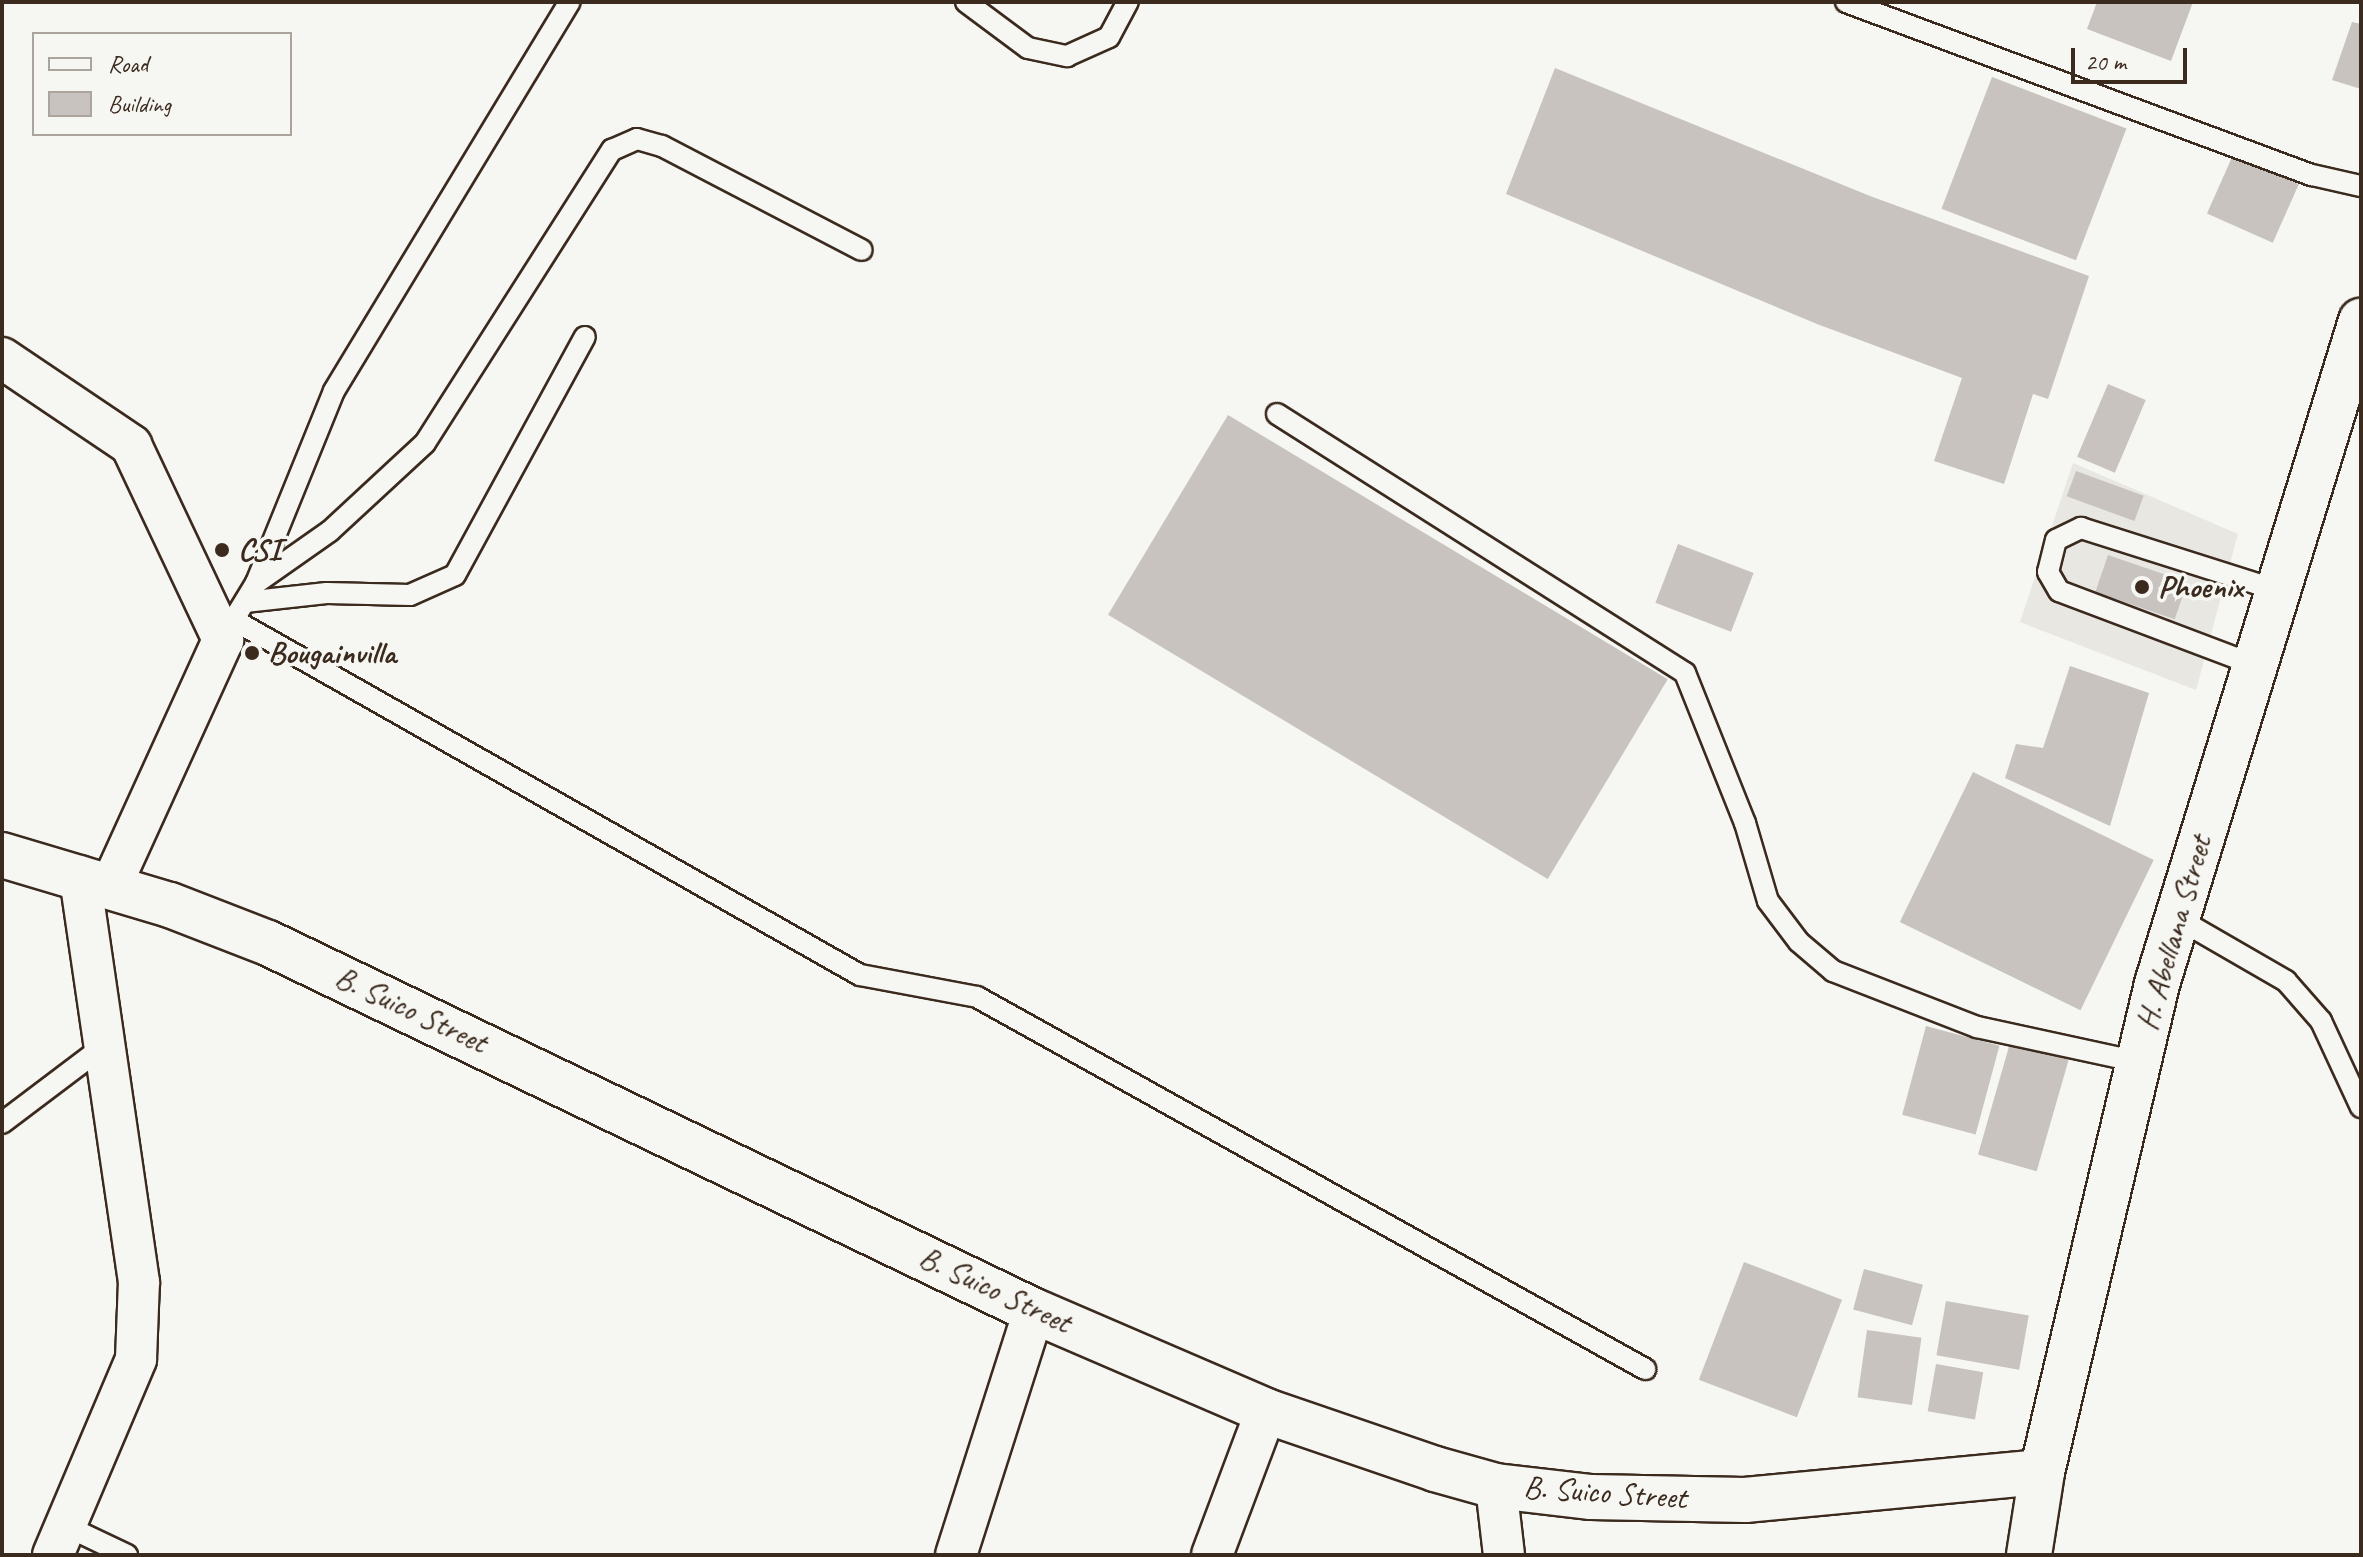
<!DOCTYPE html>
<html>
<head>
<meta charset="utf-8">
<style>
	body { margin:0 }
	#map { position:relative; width:2363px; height:1557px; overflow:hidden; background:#f6f6f2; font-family:Caveat,sans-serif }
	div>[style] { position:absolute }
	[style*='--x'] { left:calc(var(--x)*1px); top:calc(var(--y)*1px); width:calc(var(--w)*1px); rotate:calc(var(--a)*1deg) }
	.built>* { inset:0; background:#e8e7e2 }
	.building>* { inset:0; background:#c8c3be; transform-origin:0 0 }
	.roads { filter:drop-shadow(2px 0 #3b2a1e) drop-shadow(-2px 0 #3b2a1e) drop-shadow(0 2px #3b2a1e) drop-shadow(0 -2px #3b2a1e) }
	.lane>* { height:20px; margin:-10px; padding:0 10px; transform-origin:10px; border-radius:10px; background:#f6f6f2 }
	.street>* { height:40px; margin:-20px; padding:0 20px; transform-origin:20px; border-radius:20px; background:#f6f6f2 }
	.secondary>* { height:44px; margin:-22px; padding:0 22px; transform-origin:22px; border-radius:22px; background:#f6f6f2 }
	.dots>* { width:22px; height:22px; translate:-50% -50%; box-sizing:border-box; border:4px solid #f6f6f2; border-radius:50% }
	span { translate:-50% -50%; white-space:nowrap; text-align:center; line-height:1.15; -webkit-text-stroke:7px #f6f6f2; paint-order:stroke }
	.poi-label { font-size:32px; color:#3b2a1e; font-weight:700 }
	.left { translate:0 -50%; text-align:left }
	.street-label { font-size:32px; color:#3b2a1e }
	.frame { position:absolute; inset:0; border:4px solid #3b2a1e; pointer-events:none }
	.legend { position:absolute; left:32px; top:32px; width:260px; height:104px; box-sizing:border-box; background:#f6f6f2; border:2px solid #aba49d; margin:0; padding:10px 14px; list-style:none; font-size:24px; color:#3b2a1e }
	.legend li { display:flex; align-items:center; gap:16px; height:40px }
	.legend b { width:40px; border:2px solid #aba49d }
	.scale { position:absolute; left:2071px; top:48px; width:116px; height:36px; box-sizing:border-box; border:4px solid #3b2a1e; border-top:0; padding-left:10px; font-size:24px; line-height:28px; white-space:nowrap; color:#3b2a1e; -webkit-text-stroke:6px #f6f6f2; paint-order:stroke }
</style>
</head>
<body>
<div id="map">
	<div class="built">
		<div style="clip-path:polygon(2073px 463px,2238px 534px,2196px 690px,2020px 622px)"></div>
	</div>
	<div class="building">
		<div style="clip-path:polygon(2097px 2px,2193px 2px,2171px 61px,2087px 29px)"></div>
		<div style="clip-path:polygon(2352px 22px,2361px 24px,2361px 89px,2332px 80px)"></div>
		<div style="clip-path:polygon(1555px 68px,1870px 196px,2089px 276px,2048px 399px,2033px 394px,2004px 484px,1934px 461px,1962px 378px,1817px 324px,1506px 194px)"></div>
		<div style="left:1992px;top:77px;width:144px;height:141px;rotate:21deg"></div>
		<div style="left:2233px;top:155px;width:72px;height:64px;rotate:24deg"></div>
		<div style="left:2108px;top:384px;width:41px;height:79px;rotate:23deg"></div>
		<div style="left:1228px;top:415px;width:513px;height:233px;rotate:31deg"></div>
		<div style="left:2076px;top:471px;width:72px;height:27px;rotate:20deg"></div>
		<div style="left:1678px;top:544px;width:81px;height:63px;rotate:21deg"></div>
		<div style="left:2108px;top:555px;width:84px;height:39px;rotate:19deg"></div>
		<div style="clip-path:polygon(2070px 666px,2149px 693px,2110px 826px,2005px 778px,2016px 744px,2043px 748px)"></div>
		<div style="left:1973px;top:772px;width:201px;height:167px;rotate:26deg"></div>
		<div style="left:1926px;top:1026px;width:76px;height:92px;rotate:15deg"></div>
		<div style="left:2010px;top:1043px;width:61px;height:116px;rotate:16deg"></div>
		<div style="left:1744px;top:1262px;width:105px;height:126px;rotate:21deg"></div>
		<div style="left:1864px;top:1269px;width:61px;height:42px;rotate:15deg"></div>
		<div style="left:1946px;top:1301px;width:84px;height:55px;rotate:10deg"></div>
		<div style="left:1867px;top:1330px;width:55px;height:68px;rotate:8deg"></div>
		<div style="left:1936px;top:1364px;width:48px;height:48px;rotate:10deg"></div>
	</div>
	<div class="roads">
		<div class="lane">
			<div style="--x:966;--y:2;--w:77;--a:36.6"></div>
			<div style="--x:1028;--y:48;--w:40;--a:12"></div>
			<div style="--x:1067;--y:56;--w:46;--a:-24.3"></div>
			<div style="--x:1109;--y:37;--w:40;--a:-62"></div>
			<div style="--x:1846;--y:2;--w:497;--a:20.4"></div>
			<div style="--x:2312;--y:175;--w:50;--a:12.7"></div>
			<div style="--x:1277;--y:414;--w:483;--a:32.4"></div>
			<div style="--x:1685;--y:673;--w:162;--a:68.2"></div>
			<div style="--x:1745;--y:823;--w:81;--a:73.6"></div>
			<div style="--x:1768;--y:901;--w:51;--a:52.9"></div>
			<div style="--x:1799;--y:942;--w:45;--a:40.5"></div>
			<div style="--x:1833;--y:971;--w:155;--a:21.3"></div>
			<div style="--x:1977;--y:1027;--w:166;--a:12.2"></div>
			<div style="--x:256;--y:583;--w:90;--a:-35.1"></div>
			<div style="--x:330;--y:531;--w:129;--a:-42.8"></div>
			<div style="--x:425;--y:443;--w:348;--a:-57.5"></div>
			<div style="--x:612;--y:150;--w:27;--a:-24"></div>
			<div style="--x:637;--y:139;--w:26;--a:16"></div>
			<div style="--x:662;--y:146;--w:225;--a:27.5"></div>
			<div style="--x:245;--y:602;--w:82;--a:-6.3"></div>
			<div style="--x:327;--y:593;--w:83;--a:1.4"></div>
			<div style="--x:410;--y:595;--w:49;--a:-24"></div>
			<div style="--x:455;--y:575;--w:271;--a:-61.4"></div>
			<div style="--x:232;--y:619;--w:722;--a:29.55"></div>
			<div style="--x:860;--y:975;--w:119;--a:10.6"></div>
			<div style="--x:977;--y:997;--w:765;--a:29.11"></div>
			<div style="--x:228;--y:629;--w:54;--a:-58.7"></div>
			<div style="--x:256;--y:583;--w:207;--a:-67.9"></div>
			<div style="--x:334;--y:391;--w:455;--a:-58.8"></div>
			<div style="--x:2252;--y:664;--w:206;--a:-159.3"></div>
			<div style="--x:2059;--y:591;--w:22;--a:-120"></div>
			<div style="--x:2048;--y:572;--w:33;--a:-76"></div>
			<div style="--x:2056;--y:540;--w:28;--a:-26"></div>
			<div style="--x:2081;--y:528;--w:205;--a:17.6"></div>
			<div style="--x:2177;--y:918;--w:126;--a:30"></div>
			<div style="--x:2286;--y:981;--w:53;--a:48.8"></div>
			<div style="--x:2321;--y:1021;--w:95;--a:65.1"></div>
			<div style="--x:2;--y:1123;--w:129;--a:-37.1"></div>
			<div style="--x:64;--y:1525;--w:70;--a:25.5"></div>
		</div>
		<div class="street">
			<div style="--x:2;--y:358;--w:156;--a:34"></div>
			<div style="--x:131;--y:445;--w:216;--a:64.7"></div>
			<div style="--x:223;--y:640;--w:270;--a:114.5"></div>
			<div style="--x:1496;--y:1486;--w:69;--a:83.4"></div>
			<div style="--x:53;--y:1555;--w:213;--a:-67"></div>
			<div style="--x:136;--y:1359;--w:77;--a:-87.8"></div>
			<div style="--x:139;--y:1282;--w:410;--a:-98.3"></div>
			<div style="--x:956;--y:1555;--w:256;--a:-72.3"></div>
			<div style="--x:1212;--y:1555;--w:154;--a:-69.4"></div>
		</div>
		<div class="secondary">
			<div style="--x:2;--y:855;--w:175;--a:16.6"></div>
			<div style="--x:170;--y:905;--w:105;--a:21.2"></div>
			<div style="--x:268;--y:943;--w:850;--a:25.66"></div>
			<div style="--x:1034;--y:1311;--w:253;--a:23.3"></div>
			<div style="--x:1266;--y:1411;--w:179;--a:18.9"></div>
			<div style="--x:1435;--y:1469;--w:63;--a:15.6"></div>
			<div style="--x:1496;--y:1486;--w:96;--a:6.6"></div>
			<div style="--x:1591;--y:1497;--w:154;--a:1.1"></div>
			<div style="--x:1745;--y:1500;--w:298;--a:-5.4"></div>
			<div style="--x:2029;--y:1555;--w:84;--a:-81.1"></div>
			<div style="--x:2042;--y:1472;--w:501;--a:-76.74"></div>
			<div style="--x:2157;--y:984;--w:694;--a:-72.9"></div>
		</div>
	</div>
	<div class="dots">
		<div style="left:222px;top:550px;background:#3b2a1e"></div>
		<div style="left:2142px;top:587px;background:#3b2a1e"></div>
		<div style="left:252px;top:653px;background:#3b2a1e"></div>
	</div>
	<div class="poi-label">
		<span class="left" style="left:238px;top:550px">CSI</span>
		<span class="left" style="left:2158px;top:587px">Phoenix</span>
		<span class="left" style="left:268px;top:653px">Bougainvilla</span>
	</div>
	<div class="street-label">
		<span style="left:2174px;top:933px;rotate:-74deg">H. Abellana Street</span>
		<span style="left:411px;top:1010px;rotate:25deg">B. Suico Street</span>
		<span style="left:995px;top:1290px;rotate:25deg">B. Suico Street</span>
		<span style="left:1605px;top:1493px;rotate:4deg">B. Suico Street</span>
	</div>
	<div class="frame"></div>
	<ul class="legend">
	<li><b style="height:10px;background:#f6f6f2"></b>Road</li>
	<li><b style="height:22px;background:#c8c3be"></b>Building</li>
	</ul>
	<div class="scale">20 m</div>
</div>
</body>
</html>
